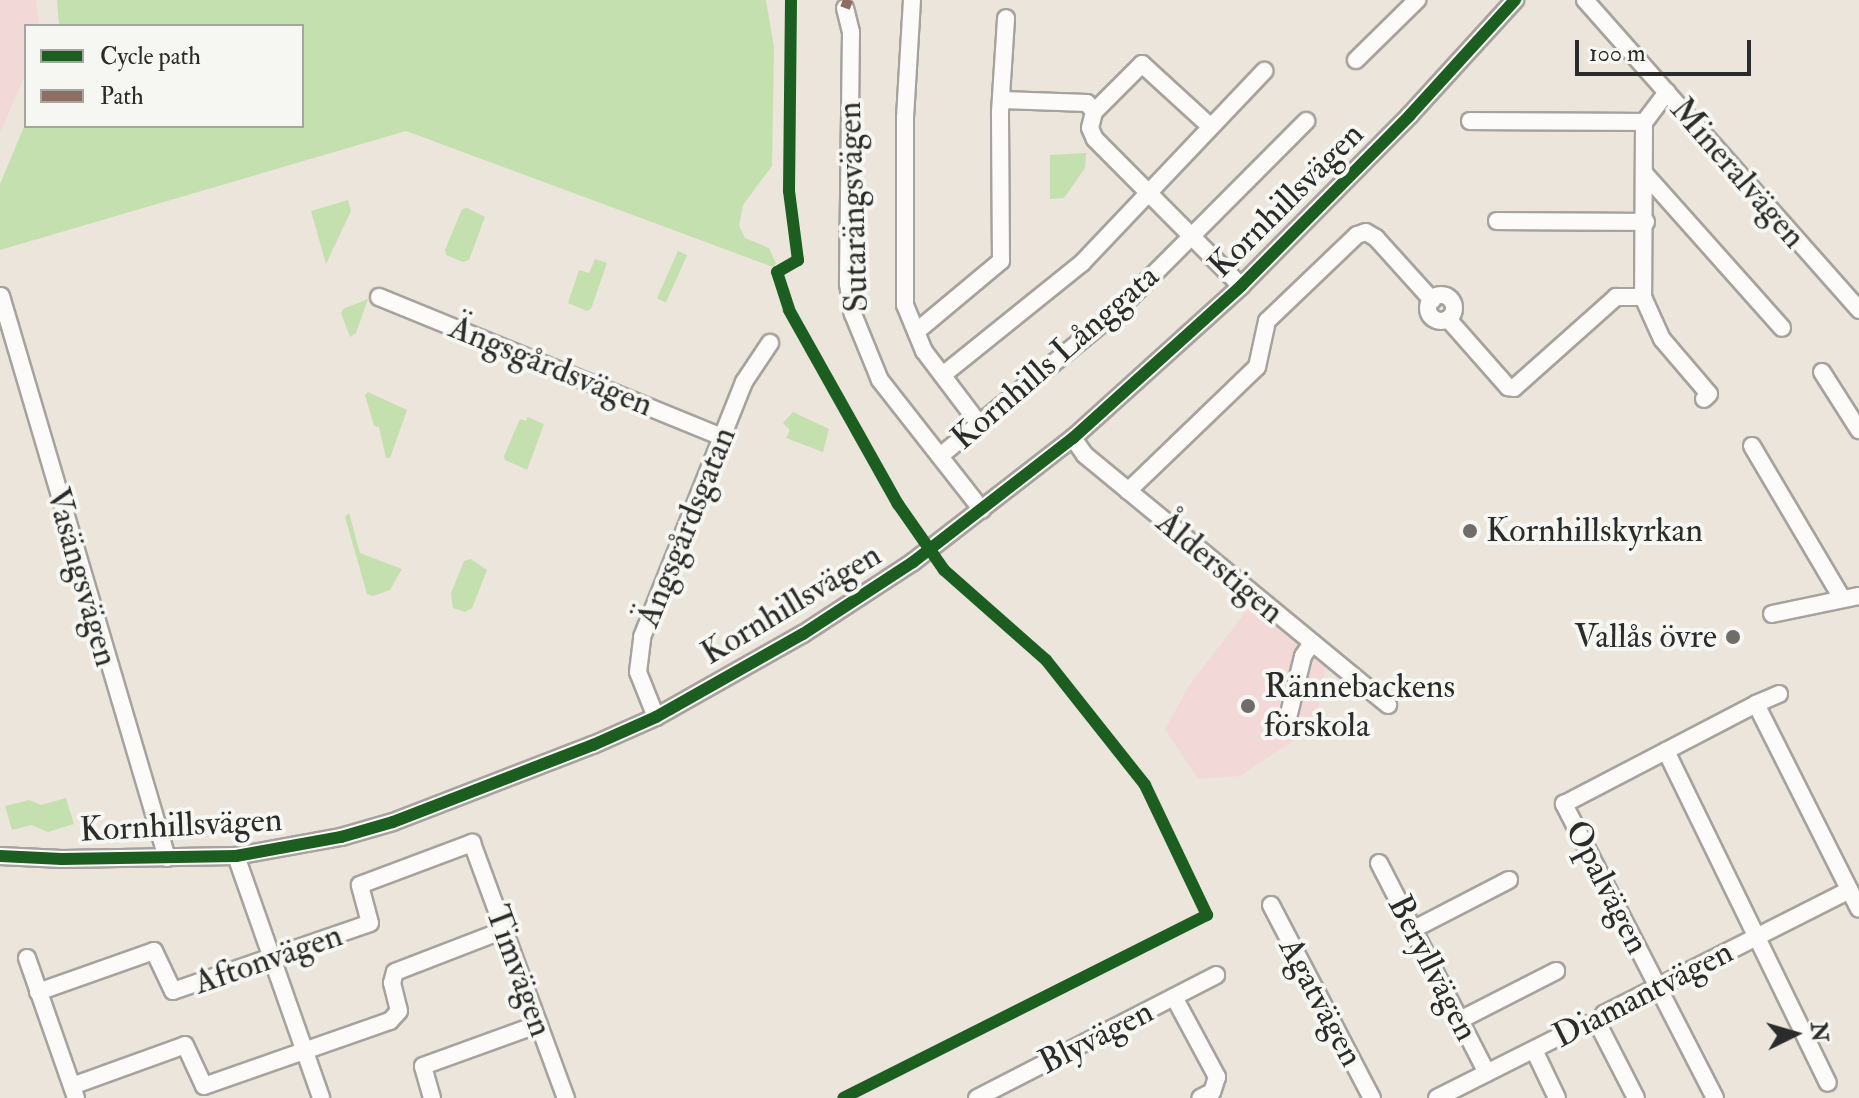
<!DOCTYPE html>
<html>
<head>
<meta charset="utf-8">
<style>
	body { margin:0 }
	#map { position:relative; width:1859px; height:1098px; overflow:hidden; background:#ece5db; font-family:"IM FELL Double Pica",serif }
	div>[style] { position:absolute }
	[style*='--x'] { left:calc(var(--x)*1px); top:calc(var(--y)*1px); width:calc(var(--w)*1px); rotate:calc(var(--a)*1deg) }
	.built>* { inset:0; background:#f2d9d7 }
	.green>* { inset:0; background:#c5e0af; transform-origin:0 0 }
	.roads { filter:drop-shadow(2px 0 #a6a29d) drop-shadow(-2px 0 #a6a29d) drop-shadow(0 2px #a6a29d) drop-shadow(0 -2px #a6a29d) }
	.minor>* { height:16px; margin:-8px; padding:0 8px; transform-origin:8px; border-radius:8px; background:#fcfbfa }
	.minor>.ring { margin:-8px; padding:0; box-sizing:content-box; background:none; border:16px solid #fcfbfa; border-radius:50% }
	.quiet>* { height:10px; margin-top:-5px; transform-origin:0; background:repeating-linear-gradient(90deg,#8d6e63 0 20px,transparent 0 30px) }
	.cycleway>* { height:12px; margin:-6px; padding:0 6px; transform-origin:6px; border-radius:6px; background:#1b5e20 }
	.dots>* { width:22px; height:22px; translate:-50% -50%; box-sizing:border-box; border:4px solid #f6f6f2; border-radius:50% }
	span { translate:-50% -50%; white-space:nowrap; text-align:center; line-height:1.15; -webkit-text-stroke:8px #f6f6f2; paint-order:stroke }
	.street-label { font-size:34px; color:#2b2b2b }
	.poi-label { font-size:34px; color:#2b2b2b }
	.left { translate:0 -50%; text-align:left }
	.right { translate:-100% -50%; text-align:right }
	.legend { position:absolute; left:24px; top:24px; width:280px; height:104px; box-sizing:border-box; background:#f6f6f2; border:2px solid #a5a5a2; margin:0; padding:10px 14px; list-style:none; font-size:24px; color:#2b2b2b }
	.legend li { display:flex; align-items:center; gap:16px; height:40px }
	.legend b { width:40px; border:2px solid #a5a5a2 }
	.north { position:absolute; left:1755px; top:994px; width:80px; height:80px; -webkit-text-stroke:6px #f6f6f2; paint-order:stroke; rotate:85deg; font-size:22px; font-weight:700; line-height:32px; text-align:center; color:#2b2b2b }
	.north::after { content:''; display:block; margin:auto; width:28px; height:36px; background:#2b2b2b; clip-path:polygon(50% 0,100% 100%,50% 72%,0 100%) }
	.scale { position:absolute; left:1575px; top:40px; width:176px; height:36px; box-sizing:border-box; border:4px solid #2b2b2b; border-top:0; padding-left:10px; font-size:24px; line-height:28px; white-space:nowrap; color:#2b2b2b; -webkit-text-stroke:6px #f6f6f2; paint-order:stroke }
</style>
</head>
<body>
<div id="map">
	<div class="built">
		<div style="clip-path:polygon(0 0,36px 0,39px 24px,26px 26px,26px 73px,0 133px)"></div>
		<div style="clip-path:polygon(1251px 605px,1326px 663px,1315px 727px,1240px 776px,1198px 779px,1165px 729px,1190px 684px)"></div>
	</div>
	<div class="green">
		<div style="clip-path:polygon(57px 0,766px 0,774px 47px,772px 166px,743px 205px,739px 226px,745px 238px,769px 248px,776px 263px,773px 267px,406px 131px,0 250px,0 184px,26px 122px,26px 126px,302px 126px,302px 26px,59px 26px)"></div>
		<div style="clip-path:polygon(1086px 153px,1085px 168px,1064px 198px,1050px 199px,1050px 155px)"></div>
		<div style="clip-path:polygon(348px 200px,351px 211px,326px 264px,311px 211px)"></div>
		<div style="clip-path:polygon(467px 208px,485px 217px,469px 260px,463px 262px,446px 255px,445px 250px,462px 209px)"></div>
		<div style="left:678px;top:251px;width:10px;height:52px;rotate:24deg"></div>
		<div style="clip-path:polygon(595px 259px,607px 263px,591px 309px,587px 311px,568px 303px,579px 270px,589px 273px)"></div>
		<div style="clip-path:polygon(368px 299px,356px 333px,350px 337px,341px 313px,343px 309px)"></div>
		<div style="clip-path:polygon(368px 392px,407px 410px,390px 458px,386px 458px,379px 427px,374px 426px,365px 395px)"></div>
		<div style="clip-path:polygon(793px 412px,829px 429px,823px 452px,786px 438px,790px 430px,783px 423px)"></div>
		<div style="clip-path:polygon(527px 417px,544px 424px,527px 470px,505px 460px,504px 456px,520px 419px,526px 421px)"></div>
		<div style="clip-path:polygon(349px 513px,360px 553px,402px 569px,390px 590px,373px 596px,367px 594px,345px 517px)"></div>
		<div style="clip-path:polygon(471px 559px,487px 570px,472px 608px,465px 612px,453px 608px,451px 593px,464px 561px)"></div>
		<div style="clip-path:polygon(66px 798px,74px 824px,48px 832px,31px 825px,12px 830px,5px 806px,29px 800px,41px 805px)"></div>
	</div>
	<div class="roads">
		<div class="minor">
			<div style="--x:912;--y:0;--w:119;--a:93.4"></div>
			<div style="--x:905;--y:119;--w:186;--a:90"></div>
			<div style="--x:905;--y:305;--w:50;--a:67.6"></div>
			<div style="--x:924;--y:351;--w:93;--a:52.9"></div>
			<div style="--x:1585;--y:0;--w:414;--a:48.5"></div>
			<div style="--x:845;--y:8;--w:25;--a:76"></div>
			<div style="--x:851;--y:32;--w:252;--a:90.7"></div>
			<div style="--x:848;--y:284;--w:30;--a:81"></div>
			<div style="--x:853;--y:314;--w:71;--a:67.8"></div>
			<div style="--x:880;--y:380;--w:165;--a:51.9"></div>
			<div style="--x:1356;--y:60;--w:86;--a:-44.5"></div>
			<div style="--x:1667;--y:92;--w:38;--a:127"></div>
			<div style="--x:1644;--y:122;--w:175;--a:90.3"></div>
			<div style="--x:1643;--y:297;--w:46;--a:65.7"></div>
			<div style="--x:1662;--y:339;--w:72;--a:49.5"></div>
			<div style="--x:1709;--y:394;--w:7;--a:135"></div>
			<div style="--x:1003;--y:100;--w:84;--a:2"></div>
			<div style="--x:1087;--y:103;--w:11;--a:52"></div>
			<div style="--x:1094;--y:112;--w:16;--a:104"></div>
			<div style="--x:1090;--y:128;--w:12;--a:66"></div>
			<div style="--x:1095;--y:139;--w:207;--a:45.2"></div>
			<div style="--x:1094;--y:112;--w:68;--a:-45"></div>
			<div style="--x:1142;--y:64;--w:92;--a:42.4"></div>
			<div style="--x:1470;--y:121;--w:174;--a:0.3"></div>
			<div style="--x:1645;--y:174;--w:206;--a:48.3"></div>
			<div style="--x:1497;--y:221;--w:149;--a:0.4"></div>
			<div class="ring" style="left:1428px;top:295px;width:10px;height:10px"></div>
			<div style="--x:1;--y:296;--w:586;--a:73.54"></div>
			<div style="--x:379;--y:297;--w:370;--a:22.2"></div>
			<div style="--x:1448;--y:319;--w:91;--a:48.6"></div>
			<div style="--x:1508;--y:387;--w:6;--a:9"></div>
			<div style="--x:1514;--y:388;--w:137;--a:-41.7"></div>
			<div style="--x:1616;--y:297;--w:27;--a:0"></div>
			<div style="--x:917;--y:331;--w:109;--a:-39.8"></div>
			<div style="--x:1001;--y:261;--w:149;--a:-90.4"></div>
			<div style="--x:1000;--y:112;--w:94;--a:-86.3"></div>
			<div style="--x:1822;--y:372;--w:69;--a:57.5"></div>
			<div style="--x:944;--y:374;--w:177;--a:-38.8"></div>
			<div style="--x:1082;--y:263;--w:265;--a:-46.5"></div>
			<div style="--x:1073;--y:438;--w:21;--a:55"></div>
			<div style="--x:1085;--y:455;--w:393;--a:39.5"></div>
			<div style="--x:1752;--y:446;--w:177;--a:59.4"></div>
			<div style="--x:940;--y:456;--w:226;--a:-39.3"></div>
			<div style="--x:1115;--y:313;--w:271;--a:-45.1"></div>
			<div style="--x:1128;--y:491;--w:179;--a:-43.9"></div>
			<div style="--x:1257;--y:367;--w:47;--a:-77.7"></div>
			<div style="--x:1267;--y:321;--w:124;--a:-43.7"></div>
			<div style="--x:1357;--y:235;--w:9;--a:-18"></div>
			<div style="--x:1366;--y:232;--w:12;--a:31"></div>
			<div style="--x:1376;--y:238;--w:84;--a:47.9"></div>
			<div style="--x:1772;--y:614;--w:89;--a:-11.7"></div>
			<div style="--x:1779;--y:694;--w:25;--a:157"></div>
			<div style="--x:1756;--y:704;--w:229;--a:63.3"></div>
			<div style="--x:656;--y:717;--w:48;--a:-111.8"></div>
			<div style="--x:638;--y:672;--w:35;--a:-83"></div>
			<div style="--x:642;--y:637;--w:275;--a:-68.2"></div>
			<div style="--x:744;--y:382;--w:47;--a:-56.3"></div>
			<div style="--x:1286;--y:726;--w:72;--a:-76.3"></div>
			<div style="--x:1303;--y:656;--w:16;--a:-55"></div>
			<div style="--x:1666;--y:751;--w:369;--a:64"></div>
			<div style="--x:0;--y:856;--w:62;--a:2.8"></div>
			<div style="--x:62;--y:859;--w:174;--a:-1"></div>
			<div style="--x:236;--y:856;--w:107;--a:-10.3"></div>
			<div style="--x:341;--y:837;--w:54;--a:-16.1"></div>
			<div style="--x:393;--y:822;--w:214;--a:-21.1"></div>
			<div style="--x:593;--y:745;--w:69;--a:-24"></div>
			<div style="--x:656;--y:717;--w:169;--a:-29.5"></div>
			<div style="--x:803;--y:634;--w:131;--a:-33.2"></div>
			<div style="--x:913;--y:562;--w:202;--a:-37.8"></div>
			<div style="--x:1073;--y:438;--w:227;--a:-42.1"></div>
			<div style="--x:1241;--y:286;--w:240;--a:-45.3"></div>
			<div style="--x:1410;--y:115;--w:156;--a:-47.6"></div>
			<div style="--x:236;--y:856;--w:256;--a:70.6"></div>
			<div style="--x:1379;--y:863;--w:236;--a:62.8"></div>
			<div style="--x:1271;--y:905;--w:218;--a:62.4"></div>
			<div style="--x:1414;--y:929;--w:107;--a:-27.3"></div>
			<div style="--x:27;--y:958;--w:148;--a:70.7"></div>
			<div style="--x:38;--y:992;--w:123;--a:-19.5"></div>
			<div style="--x:154;--y:951;--w:44;--a:64.6"></div>
			<div style="--x:173;--y:991;--w:208;--a:-19"></div>
			<div style="--x:370;--y:923;--w:39;--a:-105"></div>
			<div style="--x:360;--y:885;--w:120;--a:-20.6"></div>
			<div style="--x:472;--y:843;--w:272;--a:69.8"></div>
			<div style="--x:1174;--y:997;--w:91;--a:61.7"></div>
			<div style="--x:1217;--y:1077;--w:16;--a:108"></div>
			<div style="--x:1212;--y:1092;--w:13;--a:153"></div>
			<div style="--x:1460;--y:1020;--w:108;--a:-27"></div>
			<div style="--x:1598;--y:1024;--w:83;--a:62.8"></div>
			<div style="--x:1534;--y:1050;--w:53;--a:64.4"></div>
			<div style="--x:72;--y:1086;--w:120;--a:-19.9"></div>
			<div style="--x:185;--y:1045;--w:45;--a:65.1"></div>
			<div style="--x:204;--y:1086;--w:197;--a:-19.3"></div>
			<div style="--x:390;--y:1021;--w:13;--a:-48"></div>
			<div style="--x:399;--y:1011;--w:29;--a:-104"></div>
			<div style="--x:392;--y:983;--w:11;--a:-75"></div>
			<div style="--x:395;--y:972;--w:117;--a:-21.1"></div>
			<div style="--x:432;--y:1098;--w:33;--a:-106"></div>
			<div style="--x:423;--y:1066;--w:123;--a:-19.9"></div>
			<div style="--x:977;--y:1098;--w:269;--a:-27.2"></div>
			<div style="--x:1437;--y:1098;--w:165;--a:-26.7"></div>
			<div style="--x:1584;--y:1024;--w:14;--a:0"></div>
			<div style="--x:1598;--y:1024;--w:12;--a:-59"></div>
			<div style="--x:1604;--y:1014;--w:275;--a:-26.8"></div>
			<div style="--x:1715;--y:1098;--w:331;--a:-117.2"></div>
			<div style="--x:1564;--y:804;--w:216;--a:-27.5"></div>
		</div>
	</div>
	<div class="quiet">
		<div style="--x:845;--y:8;--w:9;--a:-69"></div>
	</div>
	<div class="cycleway">
		<div style="--x:791;--y:0;--w:191;--a:90.6"></div>
		<div style="--x:789;--y:191;--w:70;--a:82.6"></div>
		<div style="--x:798;--y:260;--w:24;--a:150"></div>
		<div style="--x:777;--y:272;--w:40;--a:72"></div>
		<div style="--x:789;--y:310;--w:223;--a:60.7"></div>
		<div style="--x:898;--y:504;--w:80;--a:55.1"></div>
		<div style="--x:944;--y:570;--w:136;--a:41.4"></div>
		<div style="--x:1046;--y:660;--w:159;--a:51.6"></div>
		<div style="--x:1145;--y:785;--w:144;--a:64.5"></div>
		<div style="--x:1207;--y:915;--w:407;--a:153.3"></div>
		<div style="--x:0;--y:856;--w:62;--a:2.8"></div>
		<div style="--x:62;--y:859;--w:174;--a:-1"></div>
		<div style="--x:236;--y:856;--w:107;--a:-10.3"></div>
		<div style="--x:341;--y:837;--w:54;--a:-16.1"></div>
		<div style="--x:393;--y:822;--w:214;--a:-21.1"></div>
		<div style="--x:593;--y:745;--w:69;--a:-24"></div>
		<div style="--x:656;--y:717;--w:169;--a:-29.5"></div>
		<div style="--x:803;--y:634;--w:131;--a:-33.2"></div>
		<div style="--x:913;--y:562;--w:202;--a:-37.8"></div>
		<div style="--x:1073;--y:438;--w:227;--a:-42.1"></div>
		<div style="--x:1241;--y:286;--w:240;--a:-45.3"></div>
		<div style="--x:1410;--y:115;--w:156;--a:-47.6"></div>
	</div>
	<div class="dots">
		<div style="left:1470px;top:531px;background:#6f6c69"></div>
		<div style="left:1733px;top:637px;background:#6f6c69"></div>
		<div style="left:1248px;top:706px;background:#6f6c69"></div>
	</div>
	<div class="street-label">
		<span style="left:1738px;top:173px;rotate:49deg">Mineralvägen</span>
		<span style="left:1286px;top:200px;rotate:-45deg">Kornhillsvägen</span>
		<span style="left:853px;top:207px;rotate:-92deg">Sutarängsvägen</span>
		<span style="left:1055px;top:357px;rotate:-41deg">Kornhills Långgata</span>
		<span style="left:551px;top:366px;rotate:22deg">Ängsgårdsvägen</span>
		<span style="left:686px;top:527px;rotate:-68deg">Ängsgårdsgatan</span>
		<span style="left:1220px;top:567px;rotate:40deg">Ålderstigen</span>
		<span style="left:82px;top:577px;rotate:74deg">Vasängsvägen</span>
		<span style="left:791px;top:604px;rotate:-31deg">Kornhillsvägen</span>
		<span style="left:181px;top:825px;rotate:-3deg">Kornhillsvägen</span>
		<span style="left:1607px;top:887px;rotate:63deg">Opalvägen</span>
		<span style="left:268px;top:959px;rotate:-19deg">Aftonvägen</span>
		<span style="left:1433px;top:968px;rotate:63deg">Beryllvägen</span>
		<span style="left:519px;top:971px;rotate:70deg">Timvägen</span>
		<span style="left:1643px;top:994px;rotate:-27deg">Diamantvägen</span>
		<span style="left:1321px;top:1002px;rotate:62deg">Agatvägen</span>
		<span style="left:1096px;top:1037px;rotate:-27deg">Blyvägen</span>
	</div>
	<div class="poi-label">
		<span class="left" style="left:1486px;top:531px">Kornhillskyrkan</span>
		<span class="right" style="left:1717px;top:637px">Vallås övre</span>
		<span class="left" style="left:1264px;top:706px">Rännebackens<br>förskola</span>
	</div>
	<ul class="legend">
	<li><b style="height:10px;background:#1b5e20"></b>Cycle path</li>
	<li><b style="height:10px;background:#8d6e63"></b>Path</li>
	</ul>
	<div class="north">N</div>
	<div class="scale">100 m</div>
</div>
</body>
</html>
